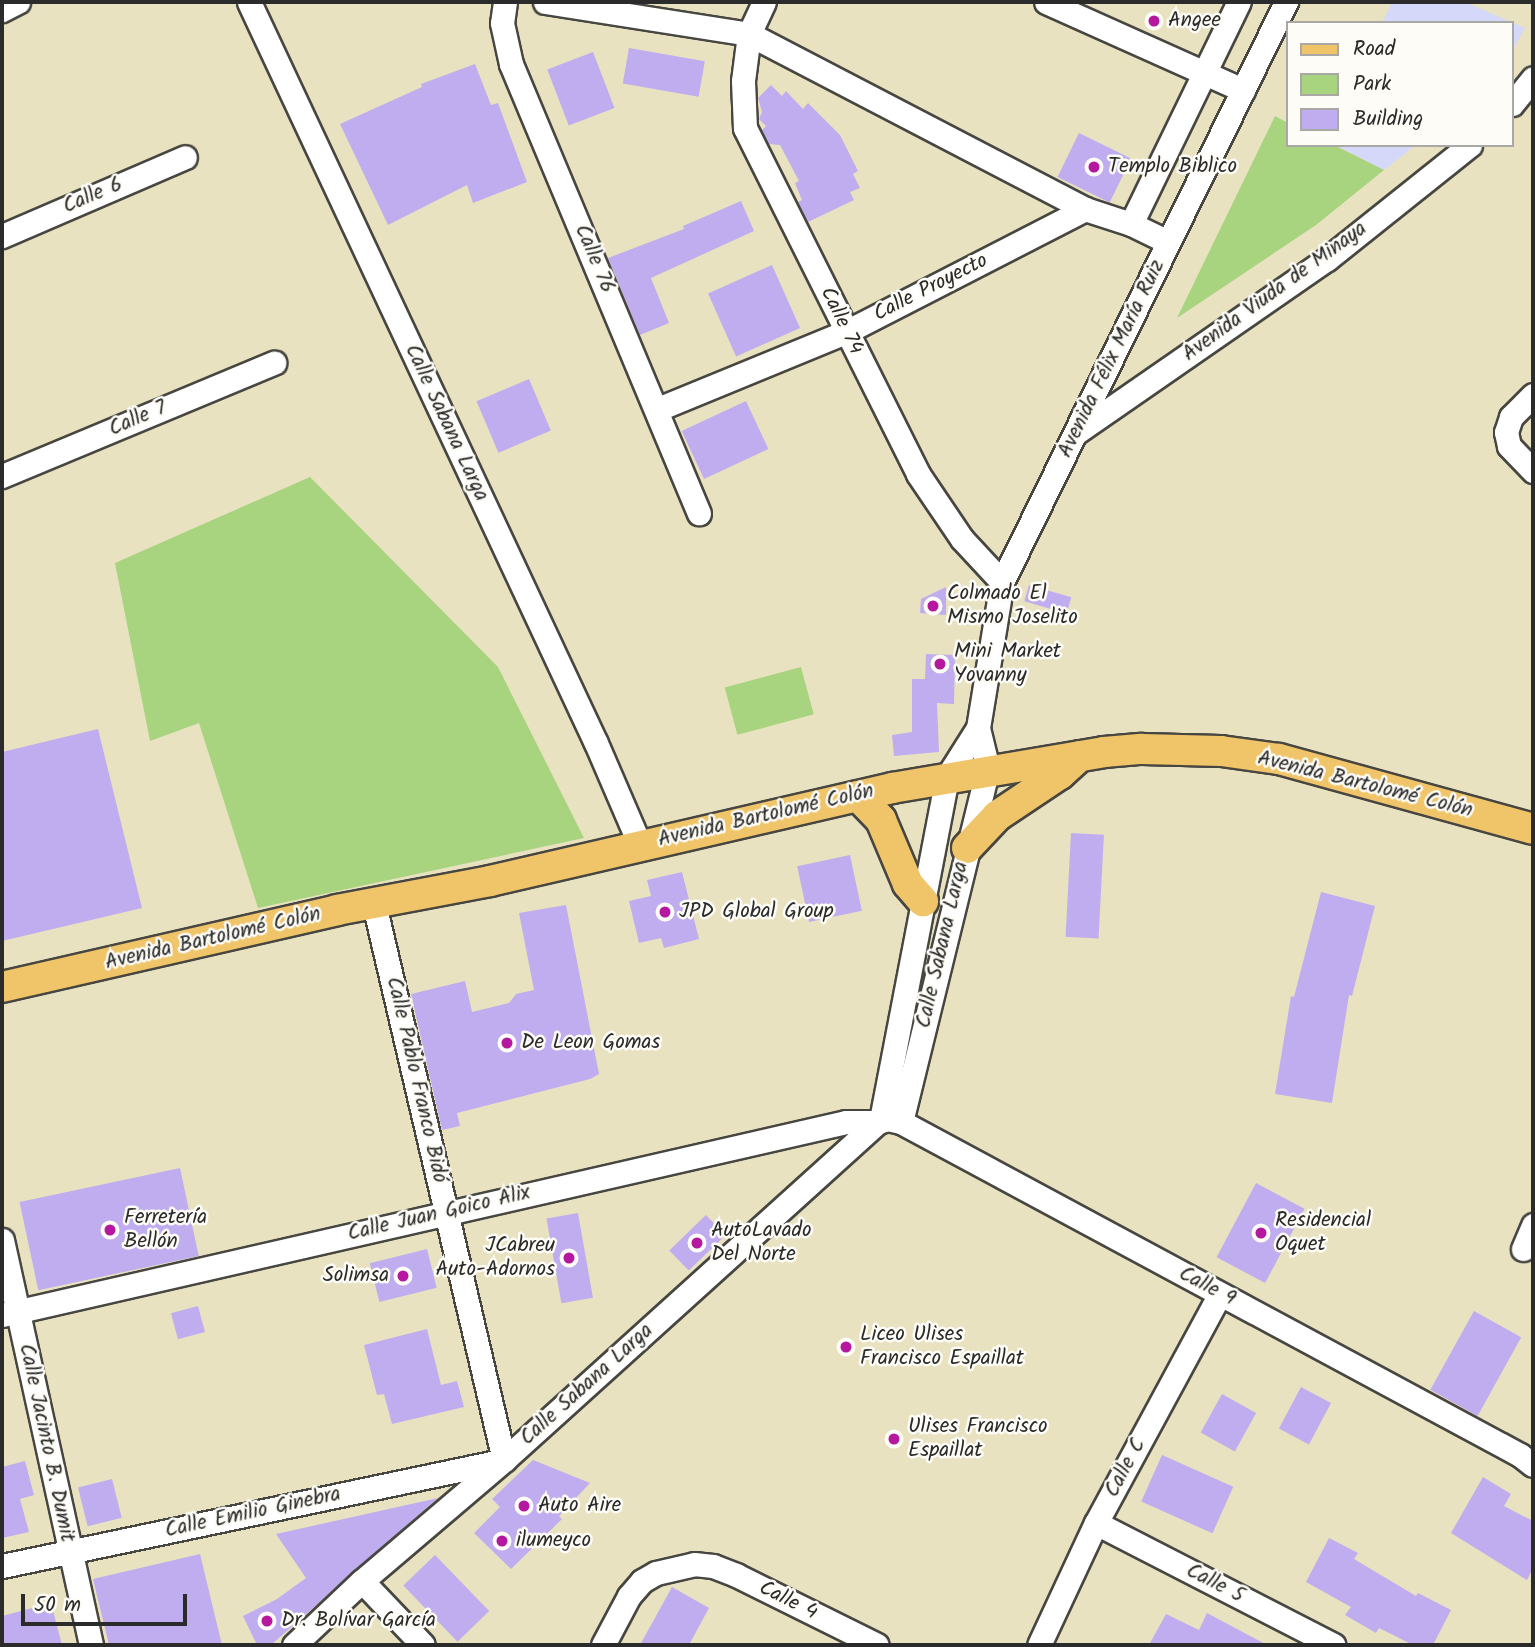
<!DOCTYPE html>
<html>
<head>
<meta charset="utf-8">
<style>
	body { margin:0 }
	#map { position:relative; width:1535px; height:1647px; overflow:hidden; background:#e8e2c0; font-family:Kalam,sans-serif }
	div>[style] { position:absolute }
	[style*='--x'] { left:calc(var(--x)*1px); top:calc(var(--y)*1px); width:calc(var(--w)*1px); rotate:calc(var(--a)*1deg) }
	.built>* { inset:0; background:#d5d8f9 }
	.green>* { inset:0; background:#a8d37f; transform-origin:0 0 }
	.building>* { inset:0; background:#c0adef; transform-origin:0 0 }
	.roads { filter:drop-shadow(2px 0 #474641) drop-shadow(-2px 0 #474641) drop-shadow(0 2px #474641) drop-shadow(0 -2px #474641) }
	.minor>* { height:23px; margin:-11.5px; padding:0 11.5px; transform-origin:11.5px; border-radius:11.5px; background:#fff }
	.major>* { height:30px; margin:-15px; padding:0 15px; transform-origin:15px; border-radius:15px; background:#f0c469 }
	.dots>* { width:19px; height:19px; translate:-50% -50%; box-sizing:border-box; border:4px solid #fdfcf7; border-radius:50% }
	span { translate:-50% -50%; white-space:nowrap; text-align:center; line-height:1.15; -webkit-text-stroke:5px #fdfcf7; paint-order:stroke }
	.poi-label { font-size:21px; color:#2b2b2b }
	.left { translate:0 -50%; text-align:left }
	.right { translate:-100% -50%; text-align:right }
	.street-label { font-size:21px; color:#2b2b2b }
	.frame { position:absolute; inset:0; border:4px solid #2b2b2b; pointer-events:none }
	.legend { position:absolute; left:1286px; top:21px; width:228px; height:126px; box-sizing:border-box; background:#fdfcf7; border:2px solid #a9a8a5; margin:0; padding:9px 12px; list-style:none; font-size:21px; color:#2b2b2b }
	.legend li { display:flex; align-items:center; gap:14px; height:35px }
	.legend b { width:35px; border:2px solid #a9a8a5 }
	.scale { position:absolute; left:21px; top:1594px; width:166px; height:32px; box-sizing:border-box; border:4px solid #2b2b2b; border-top:0; padding-left:9px; font-size:21px; line-height:24px; white-space:nowrap; color:#2b2b2b; -webkit-text-stroke:5px #fdfcf7; paint-order:stroke }
</style>
</head>
<body>
<div id="map">
	<div class="built">
		<div style="clip-path:polygon(1392px 2px,1465px 2px,1525px 28px,1512px 51px,1512px 23px,1382px 23px)"></div>
		<div style="clip-path:polygon(1335px 145px,1416px 145px,1384px 170px)"></div>
	</div>
	<div class="green">
		<div style="clip-path:polygon(1275px 116px,1288px 123px,1288px 145px,1334px 145px,1384px 170px,1316px 225px,1177px 318px)"></div>
		<div style="clip-path:polygon(310px 477px,498px 667px,584px 838px,258px 908px,199px 723px,150px 741px,115px 563px)"></div>
		<div style="left:801px;top:667px;width:49px;height:79px;rotate:75deg"></div>
	</div>
	<div class="building">
		<div style="left:629px;top:48px;width:77px;height:36px;rotate:10deg"></div>
		<div style="left:593px;top:52px;width:60px;height:49px;rotate:69deg"></div>
		<div style="clip-path:polygon(475px 64px,491px 105px,498px 103px,527px 182px,473px 203px,467px 185px,388px 225px,340px 124px,422px 87px,421px 84px)"></div>
		<div style="clip-path:polygon(771px 85px,782px 96px,786px 91px,803px 109px,808px 103px,840px 135px,858px 171px,853px 174px,860px 188px,850px 192px,854px 200px,808px 222px,798px 202px,802px 200px,795px 183px,799px 181px,780px 145px,769px 144px,762px 130px,766px 126px,759px 119px,762px 112px,758px 98px)"></div>
		<div style="left:1079px;top:133px;width:58px;height:49px;rotate:26deg"></div>
		<div style="clip-path:polygon(741px 201px,754px 231px,651px 278px,669px 323px,640px 335px,608px 258px,684px 229px,683px 226px)"></div>
		<div style="left:772px;top:265px;width:69px;height:70px;rotate:66deg"></div>
		<div style="left:529px;top:379px;width:56px;height:57px;rotate:67deg"></div>
		<div style="left:746px;top:401px;width:53px;height:71px;rotate:65deg"></div>
		<div style="left:1029px;top:585px;width:44px;height:17px;rotate:16deg"></div>
		<div style="clip-path:polygon(946px 587px,946px 615px,920px 613px,921px 599px)"></div>
		<div style="clip-path:polygon(926px 654px,955px 655px,954px 704px,937px 703px,939px 752px,894px 756px,892px 735px,912px 732px,912px 679px,925px 679px)"></div>
		<div style="clip-path:polygon(98px 729px,142px 908px,2px 941px,2px 752px)"></div>
		<div style="left:1071px;top:833px;width:33px;height:104px;rotate:3deg"></div>
		<div style="left:850px;top:855px;width:57px;height:54px;rotate:78deg"></div>
		<div style="clip-path:polygon(682px 872px,699px 939px,664px 948px,661px 938px,639px 943px,629px 901px,651px 896px,647px 880px)"></div>
		<div style="clip-path:polygon(1321px 892px,1375px 906px,1352px 996px,1349px 995px,1332px 1103px,1275px 1094px,1291px 996px,1294px 997px)"></div>
		<div style="clip-path:polygon(566px 905px,599px 1074px,590px 1079px,457px 1113px,460px 1126px,442px 1130px,411px 994px,465px 981px,472px 1012px,509px 1003px,516px 994px,534px 990px,519px 913px)"></div>
		<div style="left:180px;top:1168px;width:90px;height:164px;rotate:78deg"></div>
		<div style="left:1256px;top:1183px;width:55px;height:84px;rotate:28deg"></div>
		<div style="left:578px;top:1213px;width:86px;height:32px;rotate:80deg"></div>
		<div style="left:706px;top:1215px;width:28px;height:51px;rotate:46deg"></div>
		<div style="left:427px;top:1249px;width:40px;height:59px;rotate:76deg"></div>
		<div style="left:198px;top:1306px;width:27px;height:28px;rotate:75deg"></div>
		<div style="left:1474px;top:1311px;width:54px;height:90px;rotate:29deg"></div>
		<div style="clip-path:polygon(427px 1329px,441px 1385px,457px 1381px,464px 1407px,392px 1424px,384px 1394px,377px 1395px,364px 1345px)"></div>
		<div style="left:1301px;top:1387px;width:34px;height:47px;rotate:28deg"></div>
		<div style="left:1222px;top:1394px;width:39px;height:44px;rotate:29deg"></div>
		<div style="left:1162px;top:1455px;width:78px;height:51px;rotate:24deg"></div>
		<div style="clip-path:polygon(533px 1460px,590px 1483px,559px 1516px,562px 1519px,511px 1569px,474px 1533px,500px 1507px,492px 1499px)"></div>
		<div style="clip-path:polygon(25px 1461px,34px 1495px,20px 1499px,29px 1532px,2px 1538px,2px 1467px)"></div>
		<div style="clip-path:polygon(1483px 1477px,1511px 1494px,1504px 1506px,1533px 1521px,1533px 1568px,1527px 1580px,1451px 1533px)"></div>
		<div style="left:112px;top:1479px;width:40px;height:35px;rotate:76deg"></div>
		<div style="clip-path:polygon(438px 1498px,271px 1645px,257px 1645px,243px 1616px,277px 1599px,306px 1578px,276px 1534px)"></div>
		<div style="clip-path:polygon(1329px 1538px,1358px 1553px,1354px 1559px,1416px 1596px,1418px 1593px,1451px 1610px,1433px 1645px,1413px 1645px,1379px 1628px,1376px 1633px,1345px 1615px,1351px 1607px,1306px 1582px)"></div>
		<div style="clip-path:polygon(200px 1554px,222px 1645px,109px 1645px,93px 1579px)"></div>
		<div style="left:435px;top:1555px;width:78px;height:44px;rotate:46deg"></div>
		<div style="clip-path:polygon(672px 1587px,709px 1608px,689px 1645px,640px 1645px)"></div>
		<div style="clip-path:polygon(51px 1603px,62px 1645px,2px 1645px,2px 1616px)"></div>
		<div style="clip-path:polygon(1207px 1613px,1267px 1645px,1149px 1645px,1166px 1614px,1199px 1630px)"></div>
	</div>
	<div class="roads">
		<div class="minor">
			<div style="--x:249;--y:2;--w:818;--a:64.91"></div>
			<div style="--x:596;--y:743;--w:111;--a:66.7"></div>
			<div style="--x:505;--y:2;--w:21;--a:98"></div>
			<div style="--x:502;--y:23;--w:42;--a:77.6"></div>
			<div style="--x:511;--y:64;--w:487;--a:67.3"></div>
			<div style="--x:545;--y:2;--w:206;--a:8.9"></div>
			<div style="--x:749;--y:34;--w:379;--a:27.5"></div>
			<div style="--x:1085;--y:209;--w:48;--a:18.1"></div>
			<div style="--x:1131;--y:224;--w:41;--a:25.9"></div>
			<div style="--x:764;--y:2;--w:35;--a:115"></div>
			<div style="--x:749;--y:34;--w:47;--a:97.3"></div>
			<div style="--x:743;--y:81;--w:47;--a:87.6"></div>
			<div style="--x:745;--y:128;--w:387;--a:63.4"></div>
			<div style="--x:918;--y:474;--w:78;--a:55.9"></div>
			<div style="--x:962;--y:539;--w:59;--a:47.1"></div>
			<div style="--x:1046;--y:2;--w:216;--a:24.1"></div>
			<div style="--x:2;--y:10;--w:18;--a:-27"></div>
			<div style="--x:1512;--y:104;--w:33;--a:-51"></div>
			<div style="--x:1131;--y:224;--w:247;--a:-64.1"></div>
			<div style="--x:2;--y:236;--w:199;--a:-23.3"></div>
			<div style="--x:1533;--y:395;--w:31;--a:135"></div>
			<div style="--x:1511;--y:417;--w:16;--a:108"></div>
			<div style="--x:1506;--y:432;--w:14;--a:78"></div>
			<div style="--x:1509;--y:446;--w:35;--a:46"></div>
			<div style="--x:658;--y:409;--w:203;--a:-22.3"></div>
			<div style="--x:846;--y:332;--w:269;--a:-27.2"></div>
			<div style="--x:1077;--y:432;--w:304;--a:-34.7"></div>
			<div style="--x:1327;--y:259;--w:183;--a:-38.6"></div>
			<div style="--x:2;--y:476;--w:295;--a:-22.6"></div>
			<div style="--x:374;--y:904;--w:571;--a:76.84"></div>
			<div style="--x:881;--y:1120;--w:349;--a:-79.1"></div>
			<div style="--x:947;--y:777;--w:58;--a:-57.7"></div>
			<div style="--x:978;--y:728;--w:148;--a:-80.7"></div>
			<div style="--x:1002;--y:582;--w:646;--a:-63.91"></div>
			<div style="--x:901;--y:1122;--w:364;--a:-76.2"></div>
			<div style="--x:988;--y:769;--w:42;--a:-103.7"></div>
			<div style="--x:2;--y:1240;--w:415;--a:77.6"></div>
			<div style="--x:1523;--y:1249;--w:26;--a:-67"></div>
			<div style="--x:2;--y:1315;--w:866;--a:-12.88"></div>
			<div style="--x:846;--y:1122;--w:32;--a:0"></div>
			<div style="--x:1096;--y:1523;--w:267;--a:27.2"></div>
			<div style="--x:2;--y:1566;--w:510;--a:-11.88"></div>
			<div style="--x:362;--y:1581;--w:88;--a:46.4"></div>
			<div style="--x:294;--y:1645;--w:93;--a:-43.3"></div>
			<div style="--x:362;--y:1581;--w:187;--a:-40.4"></div>
			<div style="--x:504;--y:1460;--w:504;--a:-42.11"></div>
			<div style="--x:878;--y:1122;--w:9;--a:-18"></div>
			<div style="--x:887;--y:1119;--w:14;--a:12"></div>
			<div style="--x:901;--y:1122;--w:703;--a:28.28"></div>
			<div style="--x:1520;--y:1455;--w:16;--a:38"></div>
			<div style="--x:603;--y:1645;--w:55;--a:-62"></div>
			<div style="--x:629;--y:1596;--w:20;--a:-49"></div>
			<div style="--x:642;--y:1581;--w:16;--a:-30"></div>
			<div style="--x:656;--y:1573;--w:39;--a:-13"></div>
			<div style="--x:694;--y:1564;--w:19;--a:6"></div>
			<div style="--x:713;--y:1566;--w:25;--a:21"></div>
			<div style="--x:736;--y:1575;--w:157;--a:26.4"></div>
			<div style="--x:1039;--y:1645;--w:135;--a:-65"></div>
			<div style="--x:1096;--y:1523;--w:260;--a:-61.6"></div>
		</div>
		<div class="major">
			<div style="--x:858;--y:796;--w:33;--a:46"></div>
			<div style="--x:881;--y:820;--w:69;--a:67.1"></div>
			<div style="--x:908;--y:884;--w:23;--a:49"></div>
			<div style="--x:967;--y:848;--w:44;--a:-46.8"></div>
			<div style="--x:997;--y:816;--w:76;--a:-33.7"></div>
			<div style="--x:1060;--y:774;--w:27;--a:-42"></div>
			<div style="--x:2;--y:987;--w:344;--a:-12.9"></div>
			<div style="--x:337;--y:910;--w:156;--a:-10.7"></div>
			<div style="--x:490;--y:881;--w:413;--a:-13"></div>
			<div style="--x:892;--y:788;--w:215;--a:-9.6"></div>
			<div style="--x:1104;--y:752;--w:38;--a:-5"></div>
			<div style="--x:1142;--y:749;--w:79;--a:1.5"></div>
			<div style="--x:1221;--y:751;--w:59;--a:7.9"></div>
			<div style="--x:1279;--y:759;--w:263;--a:15.4"></div>
		</div>
	</div>
	<div class="dots">
		<div style="left:1154px;top:21px;background:#b5179e"></div>
		<div style="left:1094px;top:167px;background:#b5179e"></div>
		<div style="left:933px;top:606px;background:#b5179e"></div>
		<div style="left:940px;top:664px;background:#b5179e"></div>
		<div style="left:665px;top:912px;background:#b5179e"></div>
		<div style="left:507px;top:1043px;background:#b5179e"></div>
		<div style="left:110px;top:1230px;background:#b5179e"></div>
		<div style="left:1261px;top:1233px;background:#b5179e"></div>
		<div style="left:697px;top:1243px;background:#b5179e"></div>
		<div style="left:569px;top:1258px;background:#b5179e"></div>
		<div style="left:403px;top:1276px;background:#b5179e"></div>
		<div style="left:846px;top:1347px;background:#b5179e"></div>
		<div style="left:894px;top:1439px;background:#b5179e"></div>
		<div style="left:524px;top:1506px;background:#b5179e"></div>
		<div style="left:502px;top:1541px;background:#b5179e"></div>
		<div style="left:267px;top:1621px;background:#b5179e"></div>
	</div>
	<div class="poi-label">
		<span class="left" style="left:1168px;top:21px">Angee</span>
		<span class="left" style="left:1108px;top:167px">Templo Biblico</span>
		<span class="left" style="left:947px;top:606px">Colmado El<br>Mismo Joselito</span>
		<span class="left" style="left:954px;top:664px">Mini Market<br>Yovanny</span>
		<span class="left" style="left:679px;top:912px">JPD Global Group</span>
		<span class="left" style="left:521px;top:1043px">De Leon Gomas</span>
		<span class="left" style="left:124px;top:1230px">Ferretería<br>Bellón</span>
		<span class="left" style="left:1275px;top:1233px">Residencial<br>Oquet</span>
		<span class="left" style="left:711px;top:1243px">AutoLavado<br>Del Norte</span>
		<span class="right" style="left:555px;top:1258px">JCabreu<br>Auto-Adornos</span>
		<span class="right" style="left:389px;top:1276px">Solimsa</span>
		<span class="left" style="left:860px;top:1347px">Liceo Ulises<br>Francisco Espaillat</span>
		<span class="left" style="left:908px;top:1439px">Ulises Francisco<br>Espaillat</span>
		<span class="left" style="left:538px;top:1506px">Auto Aire</span>
		<span class="left" style="left:516px;top:1541px">ilumeyco</span>
		<span class="left" style="left:281px;top:1621px">Dr. Bolívar García</span>
	</div>
	<div class="street-label">
		<span style="left:93px;top:196px;rotate:-23deg">Calle 6</span>
		<span style="left:594px;top:259px;rotate:67deg">Calle 76</span>
		<span style="left:931px;top:288px;rotate:-27deg">Calle Proyecto</span>
		<span style="left:1275px;top:292px;rotate:-36deg">Avenida Viuda de Minaya</span>
		<span style="left:841px;top:321px;rotate:64deg">Calle 74</span>
		<span style="left:1112px;top:359px;rotate:-64deg">Avenida Félix María Ruiz</span>
		<span style="left:138px;top:419px;rotate:-23deg">Calle 7</span>
		<span style="left:446px;top:423px;rotate:65deg">Calle Sabana Larga</span>
		<span style="left:1365px;top:785px;rotate:14deg">Avenida Bartolomé Colón</span>
		<span style="left:766px;top:816px;rotate:-13deg">Avenida Bartolomé Colón</span>
		<span style="left:213px;top:939px;rotate:-13deg">Avenida Bartolomé Colón</span>
		<span style="left:943px;top:945px;rotate:-77deg">Calle Sabana Larga</span>
		<span style="left:416px;top:1080px;rotate:77deg">Calle Pablo Franco Bidó</span>
		<span style="left:439px;top:1214px;rotate:-13deg">Calle Juan Goico Alix</span>
		<span style="left:1207px;top:1287px;rotate:28deg">Calle 9</span>
		<span style="left:587px;top:1385px;rotate:-42deg">Calle Sabana Larga</span>
		<span style="left:46px;top:1443px;rotate:78deg">Calle Jacinto B. Dumit</span>
		<span style="left:1126px;top:1468px;rotate:-62deg">Calle C</span>
		<span style="left:253px;top:1513px;rotate:-12deg">Calle Emilio Ginebra</span>
		<span style="left:1215px;top:1584px;rotate:27deg">Calle 5</span>
		<span style="left:788px;top:1601px;rotate:26deg">Calle 4</span>
	</div>
	<div class="frame"></div>
	<ul class="legend">
	<li><b style="height:9px;background:#f0c469"></b>Road</li>
	<li><b style="height:19px;background:#a8d37f"></b>Park</li>
	<li><b style="height:19px;background:#c0adef"></b>Building</li>
	</ul>
	<div class="scale">50 m</div>
</div>
</body>
</html>
